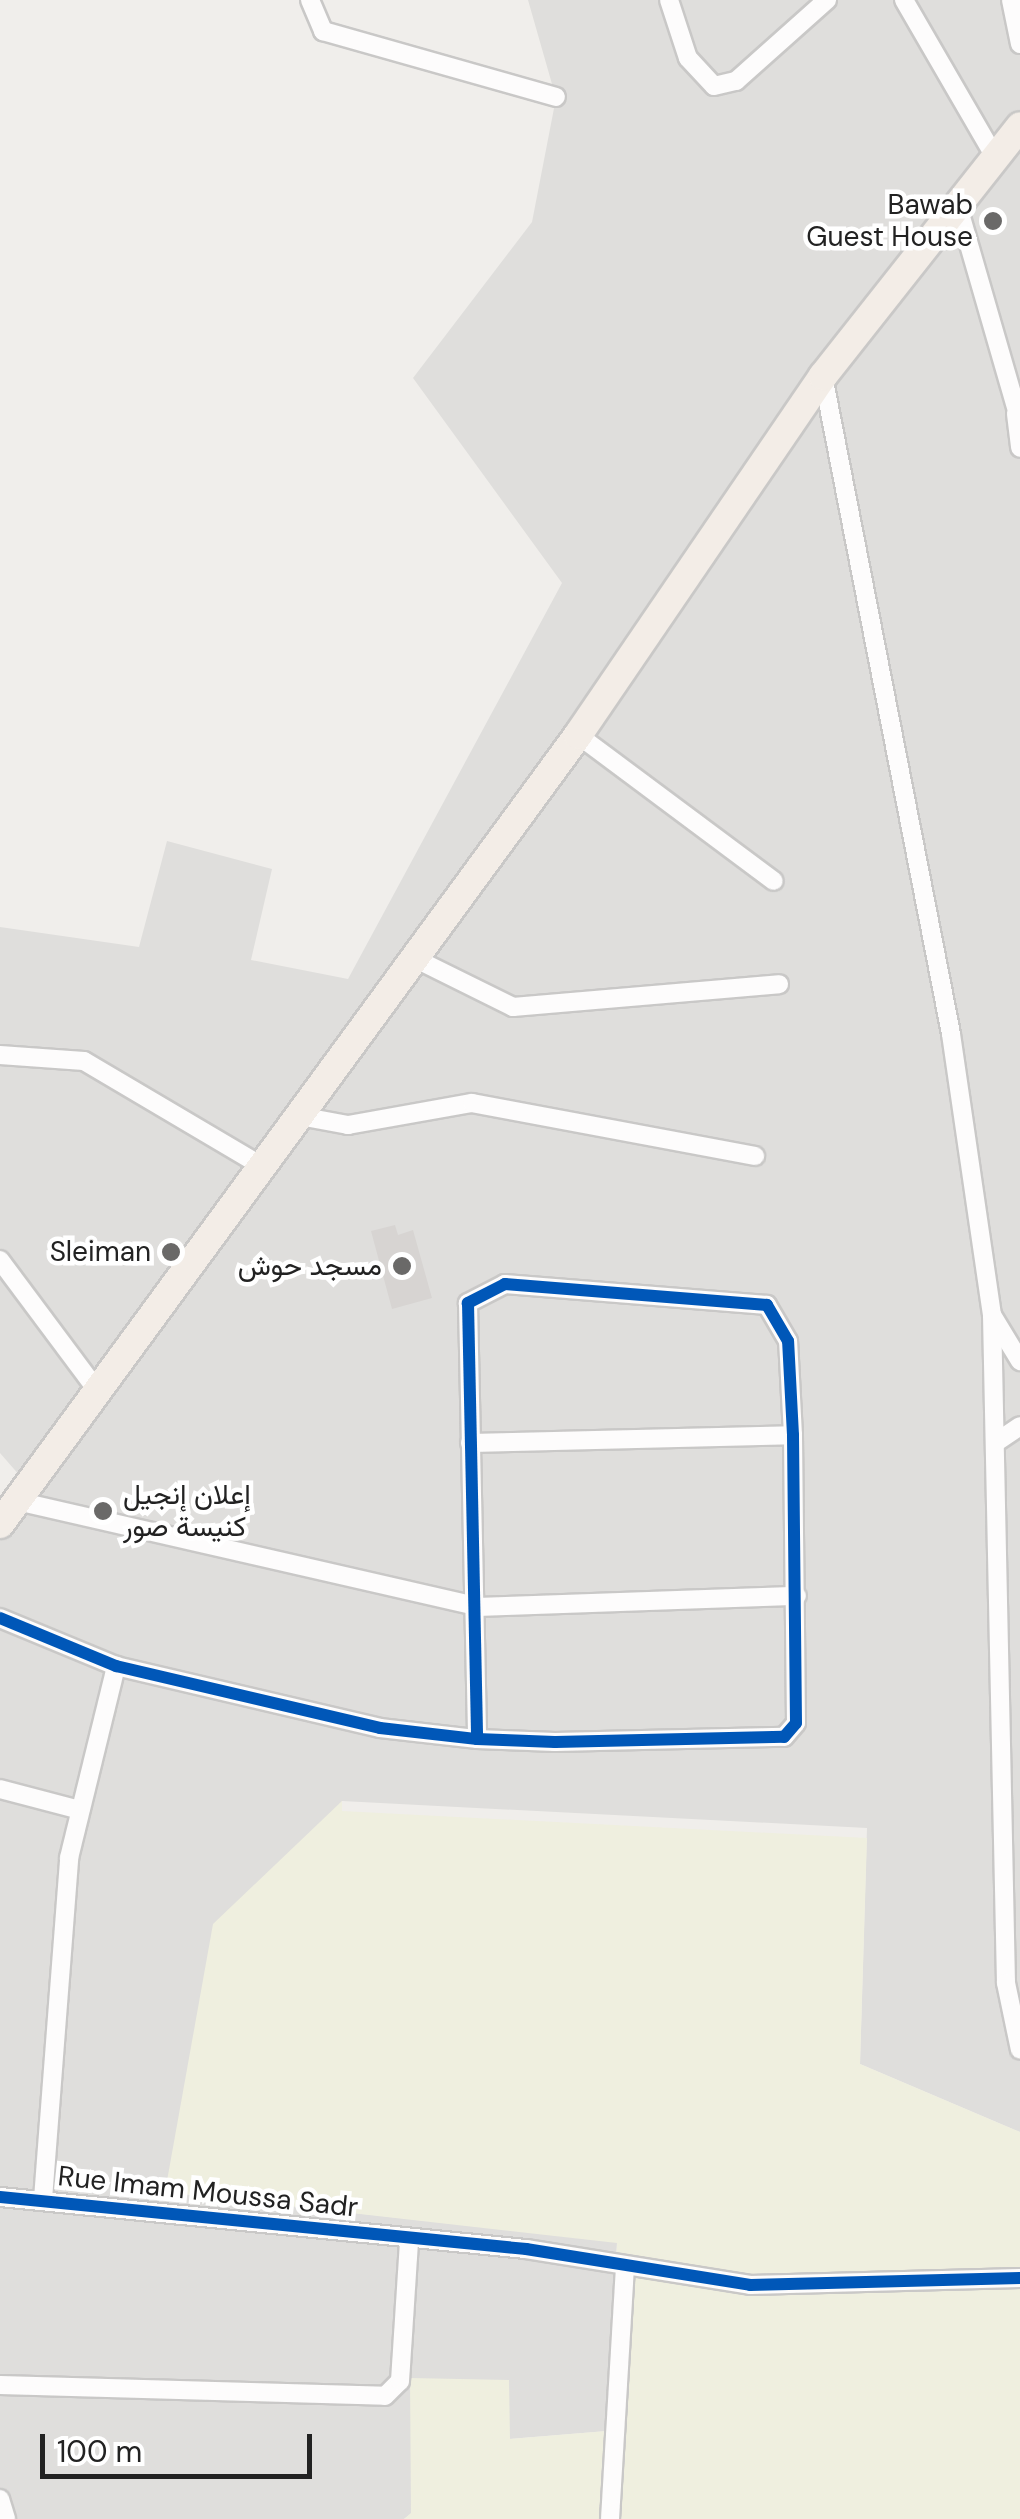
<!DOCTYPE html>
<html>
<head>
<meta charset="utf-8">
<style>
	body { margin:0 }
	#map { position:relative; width:1020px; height:2519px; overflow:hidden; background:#f0eeeb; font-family:"DM Sans",Vazirmatn,sans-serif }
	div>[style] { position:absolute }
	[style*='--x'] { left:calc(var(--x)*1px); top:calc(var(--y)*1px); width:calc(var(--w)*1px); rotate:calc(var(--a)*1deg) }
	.residential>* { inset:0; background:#dfdedc }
	.farmland>* { inset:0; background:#efefdf }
	.building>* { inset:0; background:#d7d4d2 }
	.roads { filter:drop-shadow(2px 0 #c9c8c7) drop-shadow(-2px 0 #c9c8c7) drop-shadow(0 2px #c9c8c7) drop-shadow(0 -2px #c9c8c7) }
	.street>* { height:18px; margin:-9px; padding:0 9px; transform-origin:9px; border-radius:9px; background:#fdfcfc }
	.primary>* { height:28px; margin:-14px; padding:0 14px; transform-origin:14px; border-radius:14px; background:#f3ede7 }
	.cycleway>* { height:12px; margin:-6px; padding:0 6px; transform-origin:6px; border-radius:6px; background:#0057b8 }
	.dots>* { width:28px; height:28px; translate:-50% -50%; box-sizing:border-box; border:5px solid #fff; border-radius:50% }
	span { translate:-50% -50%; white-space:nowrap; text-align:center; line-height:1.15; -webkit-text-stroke:9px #fff; paint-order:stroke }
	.poi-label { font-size:28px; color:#222 }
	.right { translate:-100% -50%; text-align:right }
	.left { translate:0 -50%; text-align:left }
	.street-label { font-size:28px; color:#222 }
	.scale { position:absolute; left:40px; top:2434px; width:272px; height:45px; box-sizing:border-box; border:5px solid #222; border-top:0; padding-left:12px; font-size:30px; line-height:35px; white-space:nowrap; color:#222; -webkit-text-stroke:8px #fff; paint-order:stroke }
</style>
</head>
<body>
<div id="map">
	<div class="residential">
		<div style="clip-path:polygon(528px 0,1020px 0,1020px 2132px,860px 2064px,867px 1828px,342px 1801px,165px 2192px,617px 2242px,607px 2431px,509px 2439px,404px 2519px,0 2519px,0 1539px,34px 1492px,0 1453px,0 927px,139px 947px,167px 841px,272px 869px,251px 960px,348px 979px,562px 583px,413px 378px,532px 222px,556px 98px)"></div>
	</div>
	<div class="farmland">
		<div style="clip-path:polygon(342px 1801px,342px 1811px,867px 1838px,860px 2064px,1020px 2132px,1020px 2519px,404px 2519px,411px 2513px,410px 2378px,509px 2380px,510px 2439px,607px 2431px,617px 2243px,165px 2192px,213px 1924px)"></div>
	</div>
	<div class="building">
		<div style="clip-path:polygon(395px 1225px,398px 1235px,413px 1230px,432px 1298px,392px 1309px,371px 1231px)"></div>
	</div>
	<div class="roads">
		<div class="street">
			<div style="--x:310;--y:0;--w:34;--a:67"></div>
			<div style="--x:323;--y:31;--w:242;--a:15.8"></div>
			<div style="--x:669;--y:0;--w:61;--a:71.9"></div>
			<div style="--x:688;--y:58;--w:38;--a:47"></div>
			<div style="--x:714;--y:86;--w:23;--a:-13"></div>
			<div style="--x:736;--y:81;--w:122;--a:-41.7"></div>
			<div style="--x:904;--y:0;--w:184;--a:59.9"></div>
			<div style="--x:1011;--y:0;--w:45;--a:78.4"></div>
			<div style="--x:959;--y:210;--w:221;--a:73.9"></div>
			<div style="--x:823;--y:376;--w:670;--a:78.99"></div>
			<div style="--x:951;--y:1034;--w:284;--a:81.7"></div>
			<div style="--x:992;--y:1315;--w:54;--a:58.7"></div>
			<div style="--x:1016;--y:414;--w:34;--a:83"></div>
			<div style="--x:578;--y:735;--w:244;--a:36.7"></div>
			<div style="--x:412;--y:957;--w:113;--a:26.3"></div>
			<div style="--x:513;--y:1007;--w:267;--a:-4.9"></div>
			<div style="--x:0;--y:1055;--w:84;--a:4.1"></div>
			<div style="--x:84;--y:1061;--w:202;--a:30.6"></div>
			<div style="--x:294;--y:1115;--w:55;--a:10.5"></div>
			<div style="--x:348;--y:1125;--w:126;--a:-10.1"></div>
			<div style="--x:472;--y:1103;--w:288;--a:10.6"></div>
			<div style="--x:0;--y:1260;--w:161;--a:53.3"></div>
			<div style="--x:992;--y:1315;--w:668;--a:88.8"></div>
			<div style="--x:1006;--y:1983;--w:68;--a:78.2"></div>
			<div style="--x:470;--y:1443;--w:323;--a:-1.4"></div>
			<div style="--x:995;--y:1443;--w:30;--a:-34"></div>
			<div style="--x:17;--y:1501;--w:474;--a:12.9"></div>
			<div style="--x:479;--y:1607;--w:318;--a:-2"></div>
			<div style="--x:0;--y:1618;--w:126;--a:22.5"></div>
			<div style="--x:116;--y:1666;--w:271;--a:13.2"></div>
			<div style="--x:380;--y:1728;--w:98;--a:6.5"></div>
			<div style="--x:477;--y:1739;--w:78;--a:2.2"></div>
			<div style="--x:555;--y:1742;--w:229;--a:-1.3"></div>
			<div style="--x:784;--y:1737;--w:18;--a:-49"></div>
			<div style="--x:796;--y:1723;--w:288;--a:-90.6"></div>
			<div style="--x:793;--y:1435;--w:94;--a:-93"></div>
			<div style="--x:788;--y:1341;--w:42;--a:-120.3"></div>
			<div style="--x:767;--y:1305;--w:263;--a:-175.4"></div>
			<div style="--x:505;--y:1284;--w:42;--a:152.8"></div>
			<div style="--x:468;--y:1303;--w:436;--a:88.8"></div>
			<div style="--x:0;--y:1789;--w:83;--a:14.7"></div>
			<div style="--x:0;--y:2197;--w:529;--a:5.65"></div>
			<div style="--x:526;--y:2249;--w:227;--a:9.1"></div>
			<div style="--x:750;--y:2285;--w:270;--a:-1.5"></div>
			<div style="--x:43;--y:2199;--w:342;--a:-85.6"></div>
			<div style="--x:69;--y:1858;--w:198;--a:-76.2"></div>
			<div style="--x:0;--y:2385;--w:385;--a:1.6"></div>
			<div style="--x:385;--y:2396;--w:21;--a:-45"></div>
			<div style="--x:400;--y:2381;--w:141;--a:-86.3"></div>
			<div style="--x:0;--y:2499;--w:21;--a:73"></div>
			<div style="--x:610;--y:2519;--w:253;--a:-86.6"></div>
		</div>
		<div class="primary">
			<div style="--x:0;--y:1524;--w:978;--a:-53.77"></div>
			<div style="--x:578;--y:735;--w:435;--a:-55.7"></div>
			<div style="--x:823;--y:376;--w:318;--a:-51.7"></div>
		</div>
	</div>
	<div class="cycleway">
		<div style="--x:0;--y:1618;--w:126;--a:22.5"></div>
		<div style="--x:116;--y:1666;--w:271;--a:13.2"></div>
		<div style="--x:380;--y:1728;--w:98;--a:6.5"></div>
		<div style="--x:477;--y:1739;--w:78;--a:2.2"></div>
		<div style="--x:555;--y:1742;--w:229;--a:-1.3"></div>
		<div style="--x:784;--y:1737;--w:18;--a:-49"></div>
		<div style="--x:796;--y:1723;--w:288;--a:-90.6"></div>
		<div style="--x:793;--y:1435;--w:94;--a:-93"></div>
		<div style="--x:788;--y:1341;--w:42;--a:-120.3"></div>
		<div style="--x:767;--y:1305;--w:263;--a:-175.4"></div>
		<div style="--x:505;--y:1284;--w:42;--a:152.8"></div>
		<div style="--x:468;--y:1303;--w:436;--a:88.8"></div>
		<div style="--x:0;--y:2197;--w:529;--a:5.65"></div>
		<div style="--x:526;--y:2249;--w:227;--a:9.1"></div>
		<div style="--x:750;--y:2285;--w:270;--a:-1.5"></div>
	</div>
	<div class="dots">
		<div style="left:993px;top:221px;background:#6a6968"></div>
		<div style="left:171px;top:1252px;background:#6a6968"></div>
		<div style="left:402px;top:1266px;background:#6a6968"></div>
		<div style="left:103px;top:1511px;background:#6a6968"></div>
	</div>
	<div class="poi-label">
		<span class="right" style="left:973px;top:221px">Bawab<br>Guest House</span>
		<span class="right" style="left:151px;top:1252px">Sleiman</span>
		<span class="right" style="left:382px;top:1266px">مسجد حوش</span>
		<span class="left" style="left:123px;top:1511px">إعلان إنجيل<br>كنيسة صور</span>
	</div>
	<div class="street-label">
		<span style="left:208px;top:2192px;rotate:6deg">Rue Imam Moussa Sadr</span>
	</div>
	<div class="scale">100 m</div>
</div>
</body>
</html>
